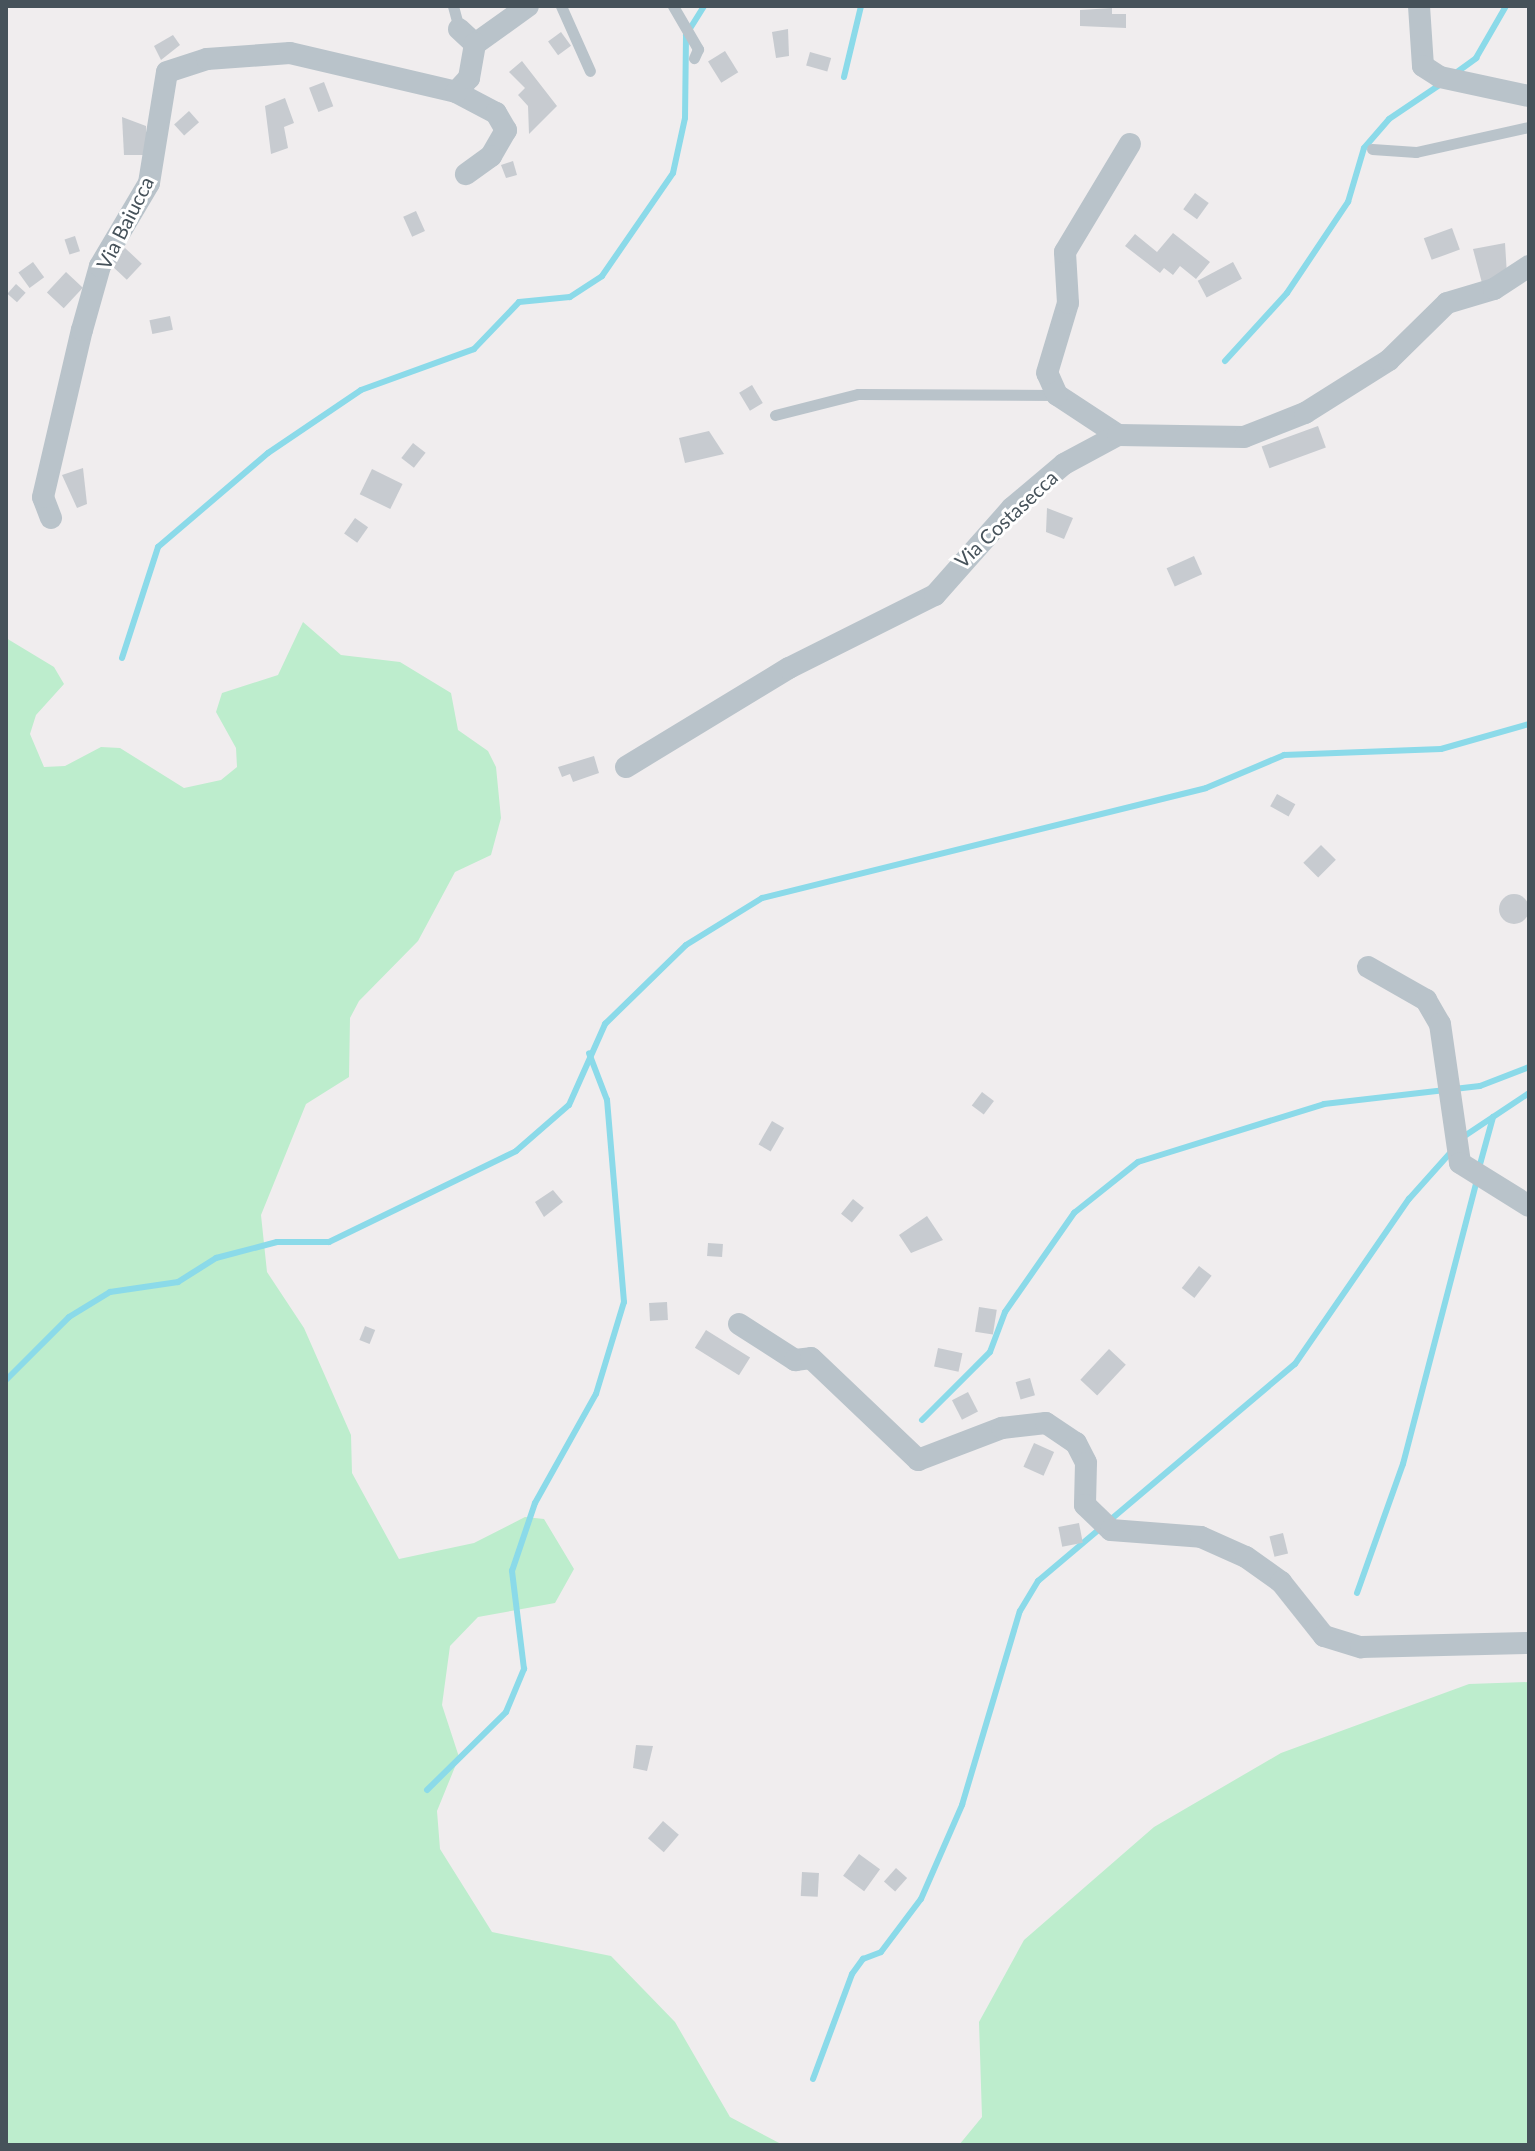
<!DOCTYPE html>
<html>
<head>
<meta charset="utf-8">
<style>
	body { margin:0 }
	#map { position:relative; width:1535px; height:2151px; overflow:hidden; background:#f0edee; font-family:Lato,sans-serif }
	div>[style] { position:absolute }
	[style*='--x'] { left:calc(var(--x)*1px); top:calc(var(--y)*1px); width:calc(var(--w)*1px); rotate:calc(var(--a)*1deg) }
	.green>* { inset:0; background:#bdedcd }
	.stream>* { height:6px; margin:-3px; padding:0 3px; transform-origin:3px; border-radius:3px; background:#8bdae9 }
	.building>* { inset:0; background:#c7cbd0; transform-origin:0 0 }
	.round { border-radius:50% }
	.service>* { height:11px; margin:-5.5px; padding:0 5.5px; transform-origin:5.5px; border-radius:5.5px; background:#b9c3ca }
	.minor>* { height:22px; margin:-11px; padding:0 11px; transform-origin:11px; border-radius:11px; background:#b9c3ca }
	span { translate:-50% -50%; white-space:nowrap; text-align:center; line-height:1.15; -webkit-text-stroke:6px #fff; paint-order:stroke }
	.street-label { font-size:20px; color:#46525a }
	.frame { position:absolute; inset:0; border:8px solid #46525a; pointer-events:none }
</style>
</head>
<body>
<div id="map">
	<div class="green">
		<div style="clip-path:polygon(303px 622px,341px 655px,400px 662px,451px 693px,458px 730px,488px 751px,496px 767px,501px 818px,491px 855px,455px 872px,418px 941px,359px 1001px,350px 1018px,349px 1077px,306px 1104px,261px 1215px,267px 1272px,304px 1328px,351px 1435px,352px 1473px,399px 1559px,474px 1543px,525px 1517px,544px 1519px,574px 1569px,555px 1603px,478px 1617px,450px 1646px,442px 1705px,459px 1757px,437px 1811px,440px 1849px,492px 1932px,611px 1956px,675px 2022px,730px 2117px,783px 2145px,6px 2145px,6px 638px,54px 667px,64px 684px,36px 715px,30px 734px,44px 767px,65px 766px,101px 747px,120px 748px,184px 788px,221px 780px,237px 767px,236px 748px,216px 712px,222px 693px,278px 675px)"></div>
		<div style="clip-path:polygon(1529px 1682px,1529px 2145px,959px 2145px,982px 2117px,979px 2022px,1024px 1940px,1154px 1827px,1281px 1753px,1469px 1684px)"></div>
	</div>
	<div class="stream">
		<div style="--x:1453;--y:75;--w:29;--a:-36"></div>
		<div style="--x:1476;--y:58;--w:60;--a:-60"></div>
		<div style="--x:844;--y:77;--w:73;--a:-76.5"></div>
		<div style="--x:1225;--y:361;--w:92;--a:-47.6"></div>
		<div style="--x:1287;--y:293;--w:110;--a:-56.2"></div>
		<div style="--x:1348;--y:202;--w:56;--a:-73.5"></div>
		<div style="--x:1364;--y:148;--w:38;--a:-49"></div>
		<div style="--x:1389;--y:119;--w:63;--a:-33.9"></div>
		<div style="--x:122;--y:658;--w:117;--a:-72"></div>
		<div style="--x:158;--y:547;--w:145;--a:-40.5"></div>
		<div style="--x:268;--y:453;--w:112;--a:-34.1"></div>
		<div style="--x:361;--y:390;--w:120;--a:-19.9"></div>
		<div style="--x:474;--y:349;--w:65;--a:-46.2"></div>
		<div style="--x:519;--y:302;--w:51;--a:-5.6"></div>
		<div style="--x:570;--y:297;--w:38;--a:-33"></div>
		<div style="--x:602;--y:276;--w:125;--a:-55.4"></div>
		<div style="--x:673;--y:173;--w:56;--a:-77.7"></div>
		<div style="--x:685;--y:118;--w:83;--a:-89.3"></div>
		<div style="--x:686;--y:35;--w:34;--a:-58"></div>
		<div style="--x:1463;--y:1137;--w:79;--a:-33.7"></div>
		<div style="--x:1479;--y:1168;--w:53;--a:-74.6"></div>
		<div style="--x:6;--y:1380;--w:89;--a:-45"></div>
		<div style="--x:69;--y:1317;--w:48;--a:-31.4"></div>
		<div style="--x:110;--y:1292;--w:69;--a:-8.4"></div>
		<div style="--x:178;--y:1282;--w:45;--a:-32.3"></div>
		<div style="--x:216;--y:1258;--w:63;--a:-14.7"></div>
		<div style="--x:277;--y:1242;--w:52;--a:0"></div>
		<div style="--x:329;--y:1242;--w:208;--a:-25.9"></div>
		<div style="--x:516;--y:1151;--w:70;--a:-41"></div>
		<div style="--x:569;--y:1105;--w:89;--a:-66"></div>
		<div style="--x:605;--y:1024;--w:113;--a:-44.3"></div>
		<div style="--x:686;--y:945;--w:89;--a:-31.7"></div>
		<div style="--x:762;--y:898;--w:457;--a:-13.9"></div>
		<div style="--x:1206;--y:788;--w:85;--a:-22.9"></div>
		<div style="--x:1284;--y:755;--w:157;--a:-2.2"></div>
		<div style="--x:1441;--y:749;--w:91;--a:-15.9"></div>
		<div style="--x:922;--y:1420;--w:96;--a:-45"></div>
		<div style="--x:990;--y:1352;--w:43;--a:-69.4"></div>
		<div style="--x:1005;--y:1312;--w:121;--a:-55.1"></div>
		<div style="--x:1074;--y:1213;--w:82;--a:-38.6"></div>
		<div style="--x:1138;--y:1162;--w:195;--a:-17.3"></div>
		<div style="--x:1324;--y:1104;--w:157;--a:-6.6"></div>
		<div style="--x:1480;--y:1086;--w:53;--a:-21.2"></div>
		<div style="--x:1357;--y:1593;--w:137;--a:-70.4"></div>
		<div style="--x:1403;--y:1464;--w:294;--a:-75.4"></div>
		<div style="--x:427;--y:1790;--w:111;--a:-44.6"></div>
		<div style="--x:506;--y:1712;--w:47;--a:-67.3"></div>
		<div style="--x:524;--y:1669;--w:99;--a:-97"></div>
		<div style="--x:512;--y:1571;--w:72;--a:-71.3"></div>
		<div style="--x:535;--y:1503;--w:125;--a:-60.8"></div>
		<div style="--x:596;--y:1394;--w:96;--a:-73.1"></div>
		<div style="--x:624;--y:1302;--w:203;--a:-94.8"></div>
		<div style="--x:607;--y:1100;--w:50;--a:-111"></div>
		<div style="--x:813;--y:2079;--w:112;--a:-69.6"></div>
		<div style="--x:852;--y:1974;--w:19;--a:-54"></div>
		<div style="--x:863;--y:1959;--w:19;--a:-21"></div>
		<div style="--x:881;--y:1952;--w:66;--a:-53"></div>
		<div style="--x:921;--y:1899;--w:103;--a:-66.4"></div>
		<div style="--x:962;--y:1805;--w:202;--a:-73.4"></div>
		<div style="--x:1020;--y:1611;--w:35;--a:-59"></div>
		<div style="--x:1038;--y:1581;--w:336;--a:-40.2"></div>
		<div style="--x:1295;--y:1364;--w:201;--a:-55.4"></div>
		<div style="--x:1409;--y:1199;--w:63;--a:-48.2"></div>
	</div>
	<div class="building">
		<div style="clip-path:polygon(1112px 8px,1112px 14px,1126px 14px,1126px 28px,1080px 26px,1080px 10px)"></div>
		<div style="clip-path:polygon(788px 29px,789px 56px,776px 58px,772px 32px)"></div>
		<div style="left:561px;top:32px;width:17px;height:16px;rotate:54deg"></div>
		<div style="clip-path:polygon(173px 35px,180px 45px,161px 60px,154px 46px)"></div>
		<div style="left:725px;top:51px;width:25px;height:20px;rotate:58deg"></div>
		<div style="left:810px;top:52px;width:22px;height:14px;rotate:16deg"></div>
		<div style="clip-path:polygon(522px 61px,557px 106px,529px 134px,528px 106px,518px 95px,525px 88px,509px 72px)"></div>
		<div style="left:324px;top:82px;width:26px;height:16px;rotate:69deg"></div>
		<div style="clip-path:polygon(285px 98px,294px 123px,284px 127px,288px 148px,271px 154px,265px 106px)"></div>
		<div style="left:189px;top:111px;width:15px;height:20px;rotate:48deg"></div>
		<div style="clip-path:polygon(122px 117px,146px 126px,146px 155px,124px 155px)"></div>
		<div style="clip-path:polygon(513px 161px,517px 175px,506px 178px,501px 165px)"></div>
		<div style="left:1195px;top:193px;width:17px;height:20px;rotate:36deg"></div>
		<div style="left:416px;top:211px;width:22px;height:14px;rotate:66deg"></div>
		<div style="left:1452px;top:228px;width:23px;height:30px;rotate:70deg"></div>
		<div style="clip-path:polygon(1173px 233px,1210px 262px,1196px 279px,1180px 266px,1173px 275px,1164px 268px,1160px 273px,1125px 246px,1135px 234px,1157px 252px)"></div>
		<div style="left:75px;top:236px;width:16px;height:11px;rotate:72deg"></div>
		<div style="clip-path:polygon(1505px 243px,1507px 275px,1482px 283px,1473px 249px)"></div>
		<div style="left:125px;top:248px;width:23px;height:22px;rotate:43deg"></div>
		<div style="left:33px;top:262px;width:19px;height:18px;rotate:54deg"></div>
		<div style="left:1233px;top:262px;width:19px;height:40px;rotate:62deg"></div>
		<div style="left:66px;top:272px;width:23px;height:28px;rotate:43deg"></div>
		<div style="left:16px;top:284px;width:13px;height:13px;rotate:42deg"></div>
		<div style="left:170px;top:316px;width:14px;height:21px;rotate:78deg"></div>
		<div style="left:752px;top:385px;width:21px;height:15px;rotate:59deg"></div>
		<div style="left:1318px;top:426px;width:23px;height:60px;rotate:70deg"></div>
		<div style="clip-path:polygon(709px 431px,724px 454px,685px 463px,679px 438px)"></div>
		<div style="left:413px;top:443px;width:16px;height:19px;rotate:38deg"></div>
		<div style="clip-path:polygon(83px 468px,87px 504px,77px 508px,62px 475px)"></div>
		<div style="left:372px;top:469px;width:34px;height:28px;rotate:26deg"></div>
		<div style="clip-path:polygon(1047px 508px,1073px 518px,1064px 539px,1046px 532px)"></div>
		<div style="left:355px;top:518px;width:16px;height:19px;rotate:35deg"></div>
		<div style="left:1194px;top:556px;width:20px;height:30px;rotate:66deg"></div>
		<div style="clip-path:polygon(594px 756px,599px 773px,573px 782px,570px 774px,562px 777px,558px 767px)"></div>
		<div style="left:1277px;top:794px;width:21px;height:14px;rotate:29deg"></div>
		<div style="left:1321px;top:845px;width:21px;height:25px;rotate:45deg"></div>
		<div class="round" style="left:1499px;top:894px;width:30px;height:30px"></div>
		<div style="left:982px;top:1092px;width:15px;height:17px;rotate:37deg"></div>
		<div style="left:772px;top:1121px;width:14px;height:27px;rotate:30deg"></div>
		<div style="clip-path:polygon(553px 1190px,563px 1202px,544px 1217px,535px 1202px)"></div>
		<div style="left:853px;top:1199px;width:14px;height:19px;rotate:39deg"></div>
		<div style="clip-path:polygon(927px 1216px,943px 1240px,911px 1253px,899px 1235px)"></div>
		<div style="left:708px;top:1243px;width:15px;height:13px;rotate:4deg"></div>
		<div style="left:1199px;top:1266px;width:16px;height:28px;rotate:38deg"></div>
		<div style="left:667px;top:1302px;width:18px;height:18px;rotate:87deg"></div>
		<div style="left:979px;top:1307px;width:18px;height:25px;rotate:9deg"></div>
		<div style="left:365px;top:1326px;width:11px;height:15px;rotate:22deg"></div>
		<div style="left:706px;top:1330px;width:52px;height:21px;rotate:32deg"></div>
		<div style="left:938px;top:1348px;width:25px;height:19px;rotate:12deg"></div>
		<div style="left:1109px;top:1349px;width:23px;height:42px;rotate:43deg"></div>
		<div style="left:1030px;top:1378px;width:18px;height:15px;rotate:74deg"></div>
		<div style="left:968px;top:1392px;width:22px;height:18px;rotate:63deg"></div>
		<div style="left:1034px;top:1443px;width:22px;height:26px;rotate:24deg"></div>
		<div style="left:1079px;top:1523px;width:20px;height:21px;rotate:79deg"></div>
		<div style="left:1283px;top:1533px;width:21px;height:14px;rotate:76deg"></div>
		<div style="clip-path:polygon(636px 1745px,653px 1746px,647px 1771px,633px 1768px)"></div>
		<div style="left:663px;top:1821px;width:21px;height:23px;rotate:41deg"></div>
		<div style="left:859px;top:1854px;width:26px;height:27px;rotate:36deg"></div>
		<div style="left:896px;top:1868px;width:15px;height:18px;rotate:42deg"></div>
		<div style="left:802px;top:1872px;width:17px;height:24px;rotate:3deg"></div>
	</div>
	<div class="service">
		<div style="--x:453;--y:6;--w:24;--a:75"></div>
		<div style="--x:561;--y:6;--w:71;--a:66"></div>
		<div style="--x:673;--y:6;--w:50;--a:59.8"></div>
		<div style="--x:698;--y:49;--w:10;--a:114"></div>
		<div style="--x:1372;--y:149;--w:44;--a:3.9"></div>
		<div style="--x:1416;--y:152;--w:116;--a:-12.5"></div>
		<div style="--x:775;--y:415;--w:86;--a:-14.2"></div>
		<div style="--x:858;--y:394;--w:199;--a:0.3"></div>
	</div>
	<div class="minor">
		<div style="--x:1419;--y:6;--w:60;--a:86.2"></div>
		<div style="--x:1423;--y:66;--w:20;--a:33"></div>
		<div style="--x:1440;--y:77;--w:91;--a:12.1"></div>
		<div style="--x:459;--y:29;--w:22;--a:43"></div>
		<div style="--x:475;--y:44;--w:65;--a:-35.6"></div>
		<div style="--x:456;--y:92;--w:45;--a:27.7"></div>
		<div style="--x:496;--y:113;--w:20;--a:60"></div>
		<div style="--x:506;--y:130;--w:30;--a:120"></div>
		<div style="--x:491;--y:156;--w:31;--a:144"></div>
		<div style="--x:1118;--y:435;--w:73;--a:-146.7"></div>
		<div style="--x:1057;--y:395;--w:24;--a:-114"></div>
		<div style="--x:1047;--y:373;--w:73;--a:-73.3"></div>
		<div style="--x:1068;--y:303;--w:51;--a:-93.4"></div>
		<div style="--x:1065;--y:252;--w:126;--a:-59"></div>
		<div style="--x:51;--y:518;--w:22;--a:-111"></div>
		<div style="--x:43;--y:497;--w:171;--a:-76.9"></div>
		<div style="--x:82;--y:330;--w:66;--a:-74.3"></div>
		<div style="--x:100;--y:266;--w:96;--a:-59.4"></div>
		<div style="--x:149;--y:183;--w:112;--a:-80.8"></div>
		<div style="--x:167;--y:72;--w:42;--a:-18"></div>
		<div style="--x:207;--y:59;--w:83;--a:-4.1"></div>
		<div style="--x:290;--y:53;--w:171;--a:13.2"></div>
		<div style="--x:456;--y:92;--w:19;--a:-47"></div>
		<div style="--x:469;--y:78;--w:35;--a:-80"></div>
		<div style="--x:626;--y:767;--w:191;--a:-31.3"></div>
		<div style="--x:789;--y:668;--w:163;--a:-26.6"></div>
		<div style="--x:935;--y:595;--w:116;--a:-48.5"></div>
		<div style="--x:1012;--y:508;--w:68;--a:-40.2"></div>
		<div style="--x:1064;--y:464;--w:61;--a:-28.2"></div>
		<div style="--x:1118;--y:435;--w:126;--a:0.9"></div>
		<div style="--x:1244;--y:437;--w:66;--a:-21.5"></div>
		<div style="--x:1305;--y:413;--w:99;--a:-32.2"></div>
		<div style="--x:1389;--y:360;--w:81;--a:-44.5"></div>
		<div style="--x:1447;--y:303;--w:49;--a:-16.6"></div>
		<div style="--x:1494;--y:289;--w:42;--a:-33.3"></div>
		<div style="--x:1368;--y:967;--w:67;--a:29.6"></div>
		<div style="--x:1426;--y:1000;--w:28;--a:60"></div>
		<div style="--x:1440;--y:1024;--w:140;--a:81.8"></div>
		<div style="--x:1460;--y:1163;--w:81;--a:31.9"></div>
		<div style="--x:739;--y:1324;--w:67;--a:32.7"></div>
		<div style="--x:795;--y:1360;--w:16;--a:-7"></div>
		<div style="--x:811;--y:1358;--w:148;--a:43.6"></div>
		<div style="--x:918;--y:1460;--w:90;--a:-20.9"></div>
		<div style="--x:1002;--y:1428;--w:44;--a:-6.5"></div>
		<div style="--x:1046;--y:1423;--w:36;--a:34"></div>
		<div style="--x:1076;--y:1443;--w:22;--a:63"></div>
		<div style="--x:1086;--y:1463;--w:42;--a:91.4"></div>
		<div style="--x:1085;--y:1505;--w:36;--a:44"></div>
		<div style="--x:1111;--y:1530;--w:90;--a:4.4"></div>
		<div style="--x:1201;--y:1537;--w:49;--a:24"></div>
		<div style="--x:1246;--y:1557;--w:43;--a:35.5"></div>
		<div style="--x:1281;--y:1582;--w:69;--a:51.5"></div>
		<div style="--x:1324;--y:1636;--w:39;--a:17"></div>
		<div style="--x:1361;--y:1647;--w:168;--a:-1.4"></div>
	</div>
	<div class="street-label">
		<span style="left:125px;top:223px;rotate:-63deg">Via Baiucca</span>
		<span style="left:1006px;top:519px;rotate:-43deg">Via Costasecca</span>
	</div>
	<div class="frame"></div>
</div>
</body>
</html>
